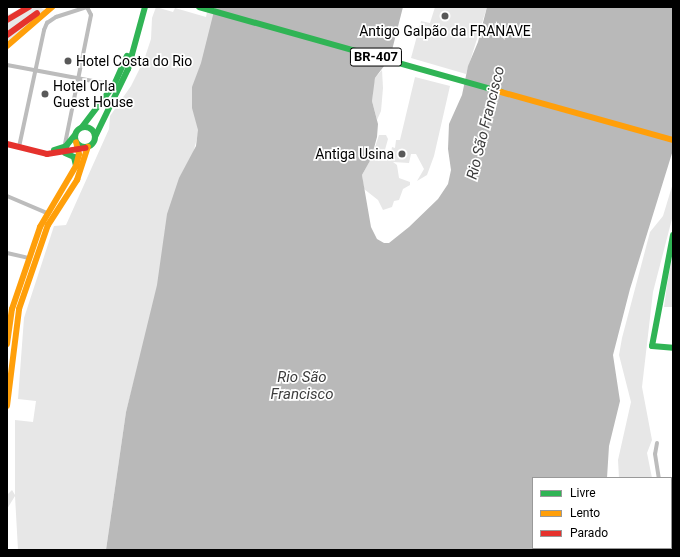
<!DOCTYPE html>
<html>
<head>
<meta charset="utf-8">
<style>
	body { margin:0 }
	#map { position:relative; width:680px; height:557px; overflow:hidden; background:#fff; font-family:Roboto,sans-serif }
	div>[style] { position:absolute }
	[style*='--x'] { left:calc(var(--x)*1px); top:calc(var(--y)*1px); width:calc(var(--w)*1px); rotate:calc(var(--a)*1deg) }
	.green>* { inset:0; background:#e7e7e7 }
	.water>* { inset:0; background:#b9b9b9 }
	.street>* { height:4px; margin:-2px; padding:0 2px; transform-origin:2px; border-radius:2px; background:#bcbcbc }
	.fast>* { height:6px; margin:-3px; padding:0 3px; transform-origin:3px; border-radius:3px; background:#30b455 }
	.fast>.ring { margin:-3px; padding:0; box-sizing:content-box; background:none; border:6px solid #30b455; border-radius:50% }
	.slow>* { height:6px; margin:-3px; padding:0 3px; transform-origin:3px; border-radius:3px; background:#ff9f0a }
	.jam>* { height:6px; margin:-3px; padding:0 3px; transform-origin:3px; border-radius:3px; background:#e5322d }
	.dots>* { width:11px; height:11px; translate:-50% -50%; box-sizing:border-box; border:2px solid #fff; border-radius:50% }
	span { translate:-50% -50%; white-space:nowrap; text-align:center; line-height:1.15; -webkit-text-stroke:3.5px #fff; paint-order:stroke }
	.shield-label span { padding:1px 3px; background:#fff; border:1px solid; border-radius:3px; -webkit-text-stroke-width:0 }
	.shield-label { font-size:13px; color:#000; font-weight:700 }
	.poi-label { font-size:14px; color:#000 }
	.left { translate:0 -50%; text-align:left }
	.right { translate:-100% -50%; text-align:right }
	.water-label { font-size:15px; color:#3c3c3c; font-style:italic }
	.frame { position:absolute; inset:0; border:8px solid #000; pointer-events:none }
	.legend { position:absolute; left:532px; top:477px; width:140px; height:72px; box-sizing:border-box; background:#fff; border:1px solid #999; margin:0; padding:5px 7px; list-style:none; font-size:12px; color:#000 }
	.legend li { display:flex; align-items:center; gap:8px; height:20px }
	.legend b { width:20px; border:1px solid #999 }
</style>
</head>
<body>
<div id="map">
	<div class="green">
		<div style="clip-path:polygon(24px 7px,39px 7px,45px 10px,7px 43px,7px 15px)"></div>
		<div style="clip-path:polygon(156px 7px,173px 12px,175px 8px,206px 17px,208px 7px,231px 7px,126px 412px,106px 550px,18px 550px,15px 496px,7px 509px,8px 494px,12px 490px,15px 495px,15px 420px,33px 422px,36px 401px,18px 399px,24px 318px,54px 226px,66px 225px,109px 129px,110px 116px,131px 86px,144px 60px,151px 39px,152px 18px)"></div>
		<div style="clip-path:polygon(435px 7px,487px 7px,466px 74px,411px 58px,421px 21px,430px 23px)"></div>
		<div style="clip-path:polygon(382px 70px,383px 88px,381px 111px,377px 120px,372px 101px,373px 87px,375px 78px)"></div>
		<div style="clip-path:polygon(415px 77px,450px 86px,434px 156px,427px 175px,417px 181px,424px 169px,416px 154px,411px 154px,409px 163px,393px 162px,397px 165px,399px 178px,410px 182px,410px 185px,403px 189px,399px 200px,394px 201px,392px 207px,383px 210px,378px 200px,364px 189px,362px 175px,371px 159px,379px 135px,386px 135px,388px 139px,383px 157px,385px 160px,390px 159px,392px 147px,395px 148px,396px 140px,400px 140px)"></div>
		<div style="clip-path:polygon(673px 183px,673px 215px,653px 292px,642px 387px,652px 440px,647px 453px,652px 478px,619px 478px,618px 460px,631px 402px,619px 355px,622px 338px,650px 232px,663px 216px)"></div>
		<div style="clip-path:polygon(673px 252px,673px 307px,664px 307px,667px 285px)"></div>
	</div>
	<div class="water">
		<div style="clip-path:polygon(215px 7px,403px 7px,390px 58px,375px 78px,372px 101px,378px 124px,377px 137px,371px 159px,362px 175px,371px 227px,377px 239px,384px 243px,389px 243px,409px 227px,438px 199px,448px 184px,451px 170px,448px 149px,449px 124px,462px 95px,468px 66px,478px 42px,487px 7px,673px 7px,673px 150px,630px 289px,613px 355px,620px 401px,609px 446px,607px 478px,533px 478px,533px 548px,609px 550px,106px 550px,126px 412px,157px 285px,167px 214px,179px 178px,196px 146px,198px 130px,192px 108px,192px 87px,201px 63px)"></div>
	</div>
	<div class="street">
		<div style="--x:7;--y:65;--w:109;--a:10.6"></div>
		<div style="--x:19;--y:147;--w:120;--a:-77.9"></div>
		<div style="--x:44;--y:30;--w:8;--a:-67"></div>
		<div style="--x:47;--y:23;--w:11;--a:-34"></div>
		<div style="--x:56;--y:17;--w:33;--a:-18"></div>
		<div style="--x:87;--y:7;--w:9;--a:63"></div>
		<div style="--x:91;--y:15;--w:132;--a:101.4"></div>
		<div style="--x:7;--y:196;--w:43;--a:23"></div>
		<div style="--x:7;--y:253;--w:23;--a:13"></div>
		<div style="--x:657;--y:443;--w:11;--a:100"></div>
		<div style="--x:655;--y:454;--w:24;--a:81"></div>
		<div style="--x:671;--y:502;--w:2;--a:0"></div>
		<div style="--x:667;--y:548;--w:2;--a:90"></div>
	</div>
	<div class="fast">
		<div style="--x:199;--y:7;--w:314;--a:15.7"></div>
		<div class="ring" style="left:75px;top:127px;width:14px;height:14px"></div>
		<div style="--x:82;--y:127;--w:53;--a:-52.7"></div>
		<div style="--x:114;--y:85;--w:32;--a:-66"></div>
		<div style="--x:95;--y:137;--w:76;--a:-64.1"></div>
		<div style="--x:128;--y:69;--w:64;--a:-74.7"></div>
		<div style="--x:54;--y:150;--w:13;--a:-18"></div>
		<div style="--x:66;--y:146;--w:13;--a:-51"></div>
		<div style="--x:65;--y:153;--w:10;--a:24"></div>
		<div style="--x:74;--y:157;--w:9;--a:77"></div>
		<div style="--x:673;--y:235;--w:113;--a:100.7"></div>
		<div style="--x:652;--y:346;--w:21;--a:5"></div>
	</div>
	<div class="slow">
		<div style="--x:7;--y:46;--w:60;--a:-40.9"></div>
		<div style="--x:501;--y:92;--w:179;--a:15.6"></div>
		<div style="--x:7;--y:344;--w:35;--a:-82"></div>
		<div style="--x:12;--y:309;--w:87;--a:-71.1"></div>
		<div style="--x:40;--y:227;--w:71;--a:-59.5"></div>
		<div style="--x:76;--y:166;--w:12;--a:-76"></div>
		<div style="--x:79;--y:154;--w:12;--a:-104"></div>
		<div style="--x:7;--y:406;--w:98;--a:-82.9"></div>
		<div style="--x:19;--y:309;--w:89;--a:-71"></div>
		<div style="--x:48;--y:225;--w:54;--a:-57.2"></div>
		<div style="--x:77;--y:180;--w:35;--a:-72"></div>
	</div>
	<div class="jam">
		<div style="--x:7;--y:20;--w:26;--a:-31"></div>
		<div style="--x:7;--y:35;--w:37;--a:-36"></div>
		<div style="--x:7;--y:144;--w:41;--a:14"></div>
		<div style="--x:47;--y:154;--w:39;--a:-9"></div>
	</div>
	<div class="dots">
		<div style="left:445px;top:16px;background:#595959"></div>
		<div style="left:68px;top:61px;background:#595959"></div>
		<div style="left:45px;top:94px;background:#595959"></div>
		<div style="left:402px;top:154px;background:#595959"></div>
	</div>
	<div class="shield-label">
		<span style="left:376px;top:57px">BR-407</span>
	</div>
	<div class="poi-label">
		<span style="left:445px;top:31px">Antigo Galpão da FRANAVE</span>
		<span class="left" style="left:76px;top:61px">Hotel Costa do Rio</span>
		<span class="left" style="left:53px;top:94px">Hotel Orla<br>Guest House</span>
		<span class="right" style="left:394px;top:154px">Antiga Usina</span>
	</div>
	<div class="water-label">
		<span style="left:486px;top:123px;rotate:-76deg">Rio São Francisco</span>
		<span style="left:302px;top:386px">Rio São<br>Francisco</span>
	</div>
	<div class="frame"></div>
	<ul class="legend">
	<li><b style="height:5px;background:#30b455"></b>Livre</li>
	<li><b style="height:5px;background:#ff9f0a"></b>Lento</li>
	<li><b style="height:5px;background:#e5322d"></b>Parado</li>
	</ul>
</div>
</body>
</html>
